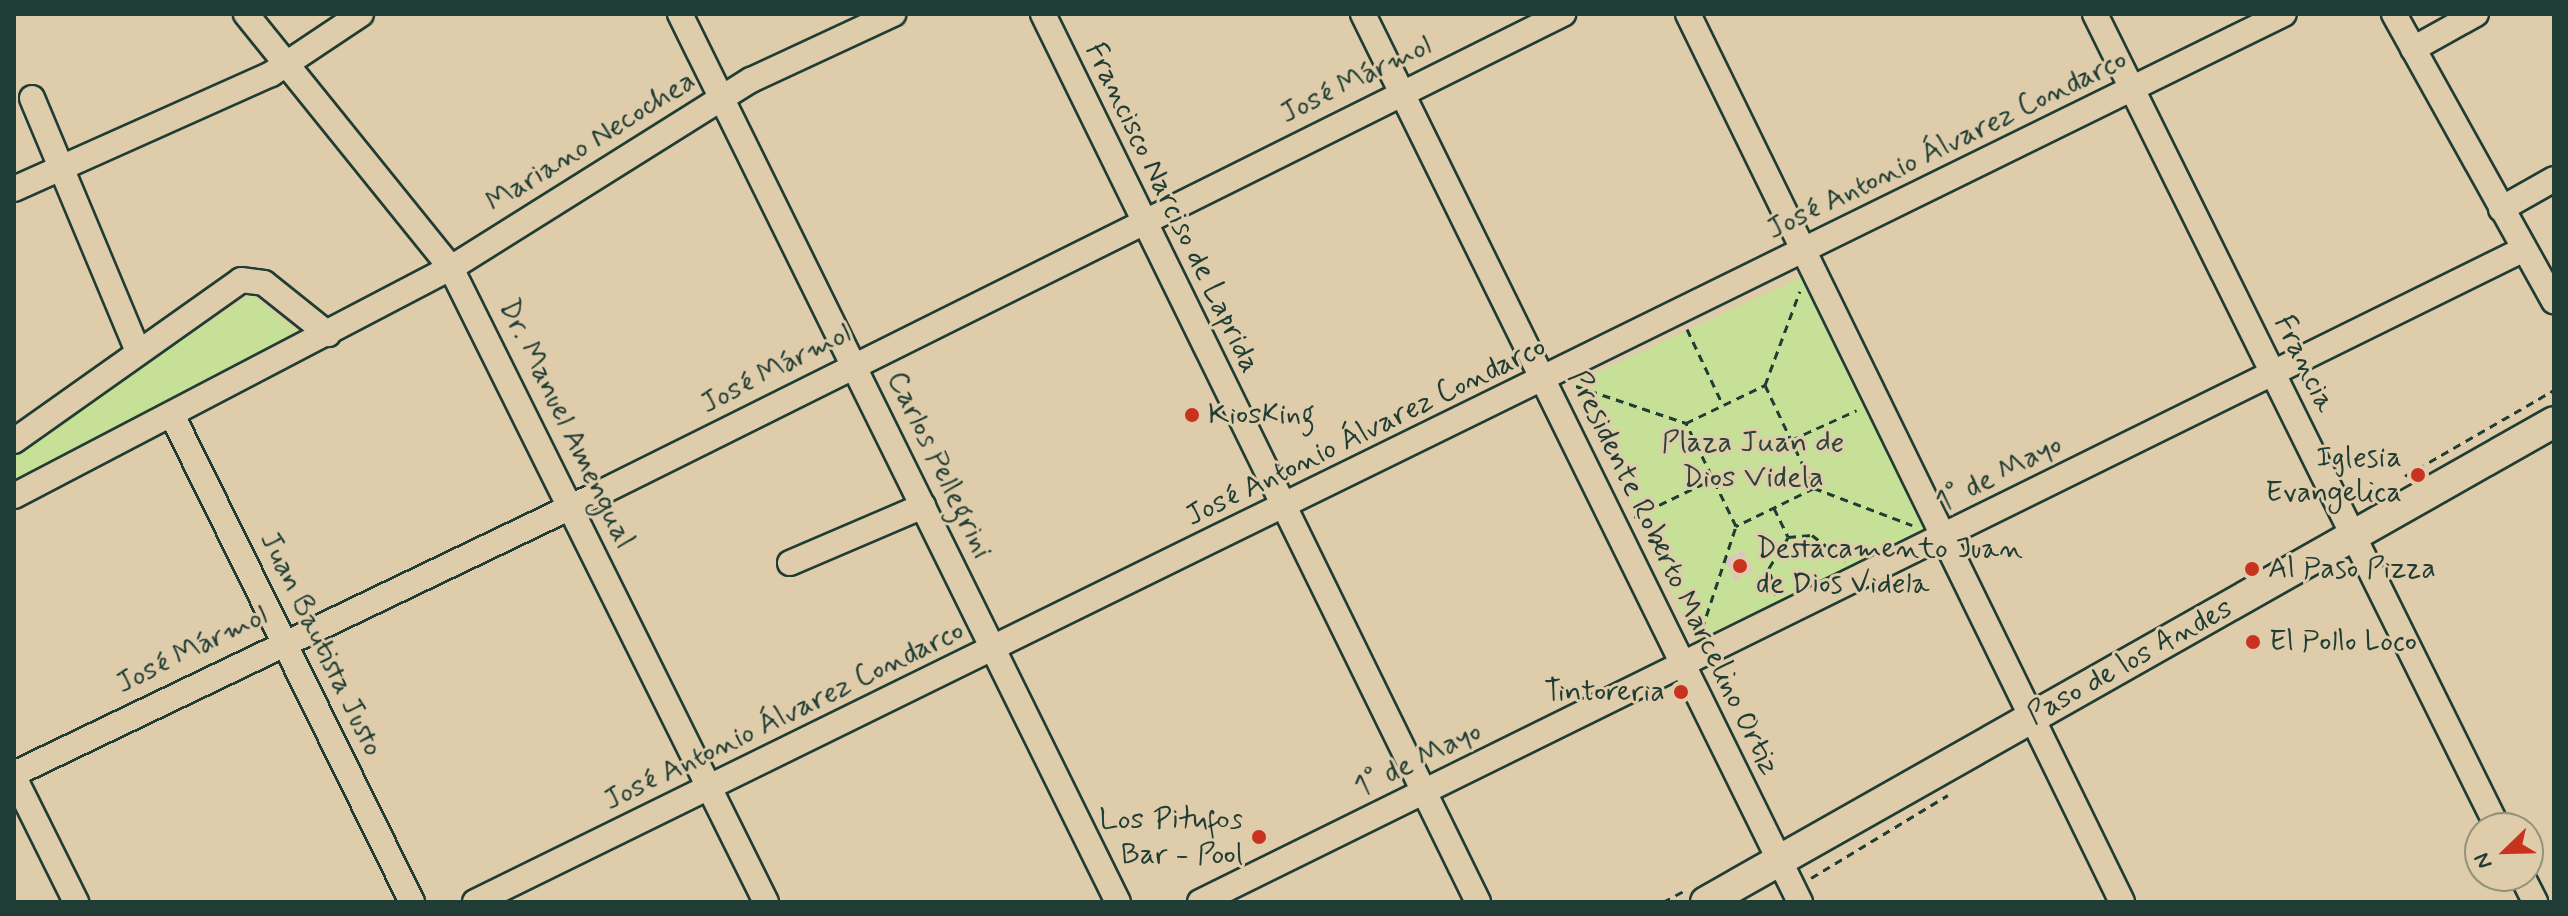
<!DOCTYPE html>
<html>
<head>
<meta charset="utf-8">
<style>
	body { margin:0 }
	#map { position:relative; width:2568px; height:916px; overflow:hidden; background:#dfccaa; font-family:Mynerve,sans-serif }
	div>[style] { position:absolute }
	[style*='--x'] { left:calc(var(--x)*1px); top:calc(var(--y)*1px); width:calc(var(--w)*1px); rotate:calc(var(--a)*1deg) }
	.green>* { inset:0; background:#c6e097; transform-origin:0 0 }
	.building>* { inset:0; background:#e4b7db; transform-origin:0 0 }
	.path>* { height:3px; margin-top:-1.5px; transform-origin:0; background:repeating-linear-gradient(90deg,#1f3d34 0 8px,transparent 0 14px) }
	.roads { filter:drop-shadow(2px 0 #1f3d34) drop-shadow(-2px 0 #1f3d34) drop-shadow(0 2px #1f3d34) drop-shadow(0 -2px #1f3d34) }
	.minor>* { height:24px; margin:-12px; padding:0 12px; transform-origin:12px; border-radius:12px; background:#dfccaa }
	.major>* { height:30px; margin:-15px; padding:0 15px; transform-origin:15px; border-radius:15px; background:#dfccaa }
	.dots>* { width:22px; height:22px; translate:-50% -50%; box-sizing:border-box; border:4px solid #dfccaa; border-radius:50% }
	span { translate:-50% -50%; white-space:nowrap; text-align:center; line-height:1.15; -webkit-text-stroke:6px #dfccaa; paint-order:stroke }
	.street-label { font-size:30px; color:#1f3d34 }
	.poi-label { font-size:30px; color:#1f3d34 }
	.left { translate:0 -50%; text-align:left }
	.right { translate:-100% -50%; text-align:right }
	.park-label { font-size:30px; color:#274539 }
	.frame { position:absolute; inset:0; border:16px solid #1f3d34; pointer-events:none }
	.north { position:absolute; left:2464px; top:812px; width:80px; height:80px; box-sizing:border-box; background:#dfccaa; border:2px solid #92937b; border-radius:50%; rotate:247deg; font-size:22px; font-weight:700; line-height:32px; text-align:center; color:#1f3d34 }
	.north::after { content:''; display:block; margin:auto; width:28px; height:36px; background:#c8321e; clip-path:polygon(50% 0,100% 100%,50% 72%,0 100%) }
</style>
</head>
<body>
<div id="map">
	<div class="green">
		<div style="left:1806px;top:275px;width:284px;height:256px;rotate:65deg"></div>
		<div style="clip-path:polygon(251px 294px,301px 334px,14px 483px,14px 454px)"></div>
	</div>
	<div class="building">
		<div style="left:1743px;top:551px;width:22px;height:20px;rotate:63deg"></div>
	</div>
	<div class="path">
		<div style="--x:1687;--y:329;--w:84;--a:64.7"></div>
		<div style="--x:1765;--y:385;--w:100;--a:-69.6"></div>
		<div style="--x:1576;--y:386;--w:116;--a:18.6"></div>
		<div style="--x:1791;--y:440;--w:72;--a:-24.4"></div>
		<div style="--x:2405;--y:476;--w:172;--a:-30"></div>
		<div style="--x:1814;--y:488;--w:105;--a:20.7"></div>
		<div style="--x:1774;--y:508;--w:32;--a:64"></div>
		<div style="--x:1634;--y:517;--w:88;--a:-25.7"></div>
		<div style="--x:1776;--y:595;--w:28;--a:-105"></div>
		<div style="--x:1769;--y:568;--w:36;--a:-58"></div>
		<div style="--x:1788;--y:537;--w:24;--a:-5"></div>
		<div style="--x:1812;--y:535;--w:42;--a:38.2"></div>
		<div style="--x:1702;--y:629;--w:108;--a:-71.7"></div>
		<div style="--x:1736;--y:526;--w:114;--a:-115.9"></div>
		<div style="--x:1686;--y:423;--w:88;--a:-25.7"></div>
		<div style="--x:1765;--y:385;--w:114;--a:64.6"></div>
		<div style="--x:1814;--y:488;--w:87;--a:154"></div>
		<div style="--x:1811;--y:878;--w:160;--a:-31.2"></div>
		<div style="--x:1663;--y:902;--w:24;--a:-28"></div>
	</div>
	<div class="roads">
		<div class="minor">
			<div style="--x:246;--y:14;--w:326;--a:51.1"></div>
			<div style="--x:451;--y:268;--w:708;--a:63.58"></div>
			<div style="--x:680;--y:14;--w:990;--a:63.75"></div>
			<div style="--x:1043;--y:14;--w:989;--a:63.9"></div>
			<div style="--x:1363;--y:14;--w:990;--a:63.8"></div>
			<div style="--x:1688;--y:14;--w:988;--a:63.95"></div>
			<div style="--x:2095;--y:14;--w:908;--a:63.66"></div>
			<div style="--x:2394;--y:14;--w:329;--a:60.9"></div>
			<div style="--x:2413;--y:49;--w:72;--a:-29.1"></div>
			<div style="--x:32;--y:98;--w:274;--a:67.3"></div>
			<div style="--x:14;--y:189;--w:282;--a:-24.1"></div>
			<div style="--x:271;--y:74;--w:108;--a:-33.7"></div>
			<div style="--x:2501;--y:209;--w:61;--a:-29.5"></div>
			<div style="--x:172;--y:415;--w:543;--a:63.77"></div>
			<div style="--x:14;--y:441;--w:278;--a:-35.3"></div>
			<div style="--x:241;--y:280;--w:23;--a:7"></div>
			<div style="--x:264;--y:283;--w:82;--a:38.6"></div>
			<div style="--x:14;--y:496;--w:493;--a:-27.6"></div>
			<div style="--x:451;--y:268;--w:354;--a:-32.1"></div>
			<div style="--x:751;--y:80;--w:157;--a:-24.9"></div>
			<div style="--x:790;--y:563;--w:145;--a:-23.2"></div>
			<div style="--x:14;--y:774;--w:650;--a:-25.62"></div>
			<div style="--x:600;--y:493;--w:1076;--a:-26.45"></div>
			<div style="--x:14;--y:777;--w:140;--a:63.6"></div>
			<div style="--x:2522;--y:876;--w:29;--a:63"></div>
			<div style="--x:475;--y:902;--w:2015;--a:-26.15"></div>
			<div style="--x:1200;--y:902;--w:1476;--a:-26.25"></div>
		</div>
		<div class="major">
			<div style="--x:1706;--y:902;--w:974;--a:-29.51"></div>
		</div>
	</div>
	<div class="dots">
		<div style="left:1192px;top:415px;background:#c8321e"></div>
		<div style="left:2418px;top:475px;background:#c8321e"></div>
		<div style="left:1740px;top:566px;background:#c8321e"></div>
		<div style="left:2252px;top:569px;background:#c8321e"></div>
		<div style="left:2253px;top:642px;background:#c8321e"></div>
		<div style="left:1681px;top:692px;background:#c8321e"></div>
		<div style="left:1259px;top:837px;background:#c8321e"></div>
	</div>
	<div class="street-label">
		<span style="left:1356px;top:80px;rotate:-26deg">José Mármol</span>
		<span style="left:591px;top:142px;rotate:-32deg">Mariano Necochea</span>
		<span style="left:1947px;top:145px;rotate:-26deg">José Antonio Álvarez Condarco</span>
		<span style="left:1172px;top:208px;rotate:64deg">Francisco Narciso de Laprida</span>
		<span style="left:2304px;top:364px;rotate:64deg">Francia</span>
		<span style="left:776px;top:369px;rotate:-27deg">José Mármol</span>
		<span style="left:566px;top:424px;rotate:64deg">Dr. Manuel Amengual</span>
		<span style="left:1366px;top:432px;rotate:-26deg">José Antonio Álvarez Condarco</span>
		<span style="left:939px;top:465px;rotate:64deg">Carlos Pellegrini</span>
		<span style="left:1999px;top:474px;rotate:-27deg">1° de Mayo</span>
		<span style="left:1673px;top:573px;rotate:64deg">Presidente Roberto Marcelino Ortiz</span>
		<span style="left:321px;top:644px;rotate:64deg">Juan Bautista Justo</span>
		<span style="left:192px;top:650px;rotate:-26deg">José Mármol</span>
		<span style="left:2130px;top:662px;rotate:-29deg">Paso de los Andes</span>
		<span style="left:784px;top:716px;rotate:-26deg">José Antonio Álvarez Condarco</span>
		<span style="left:1418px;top:760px;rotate:-26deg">1° de Mayo</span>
	</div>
	<div class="poi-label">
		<span class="left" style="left:1208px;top:415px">KiosKing</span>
		<span class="right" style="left:2402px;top:475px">Iglesia<br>Evangelica</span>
		<span class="left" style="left:1756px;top:566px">Destacamento Juan<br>de Dios Videla</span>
		<span class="left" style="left:2268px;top:569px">Al Paso Pizza</span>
		<span class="left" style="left:2269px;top:642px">El Pollo Loco</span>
		<span class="right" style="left:1665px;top:692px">Tintoreria</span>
		<span class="right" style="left:1243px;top:837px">Los Pitufos<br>Bar - Pool</span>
	</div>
	<div class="park-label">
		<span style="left:1753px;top:460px">Plaza Juan de<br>Dios Videla</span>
	</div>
	<div class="frame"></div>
	<div class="north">N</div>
</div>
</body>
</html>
